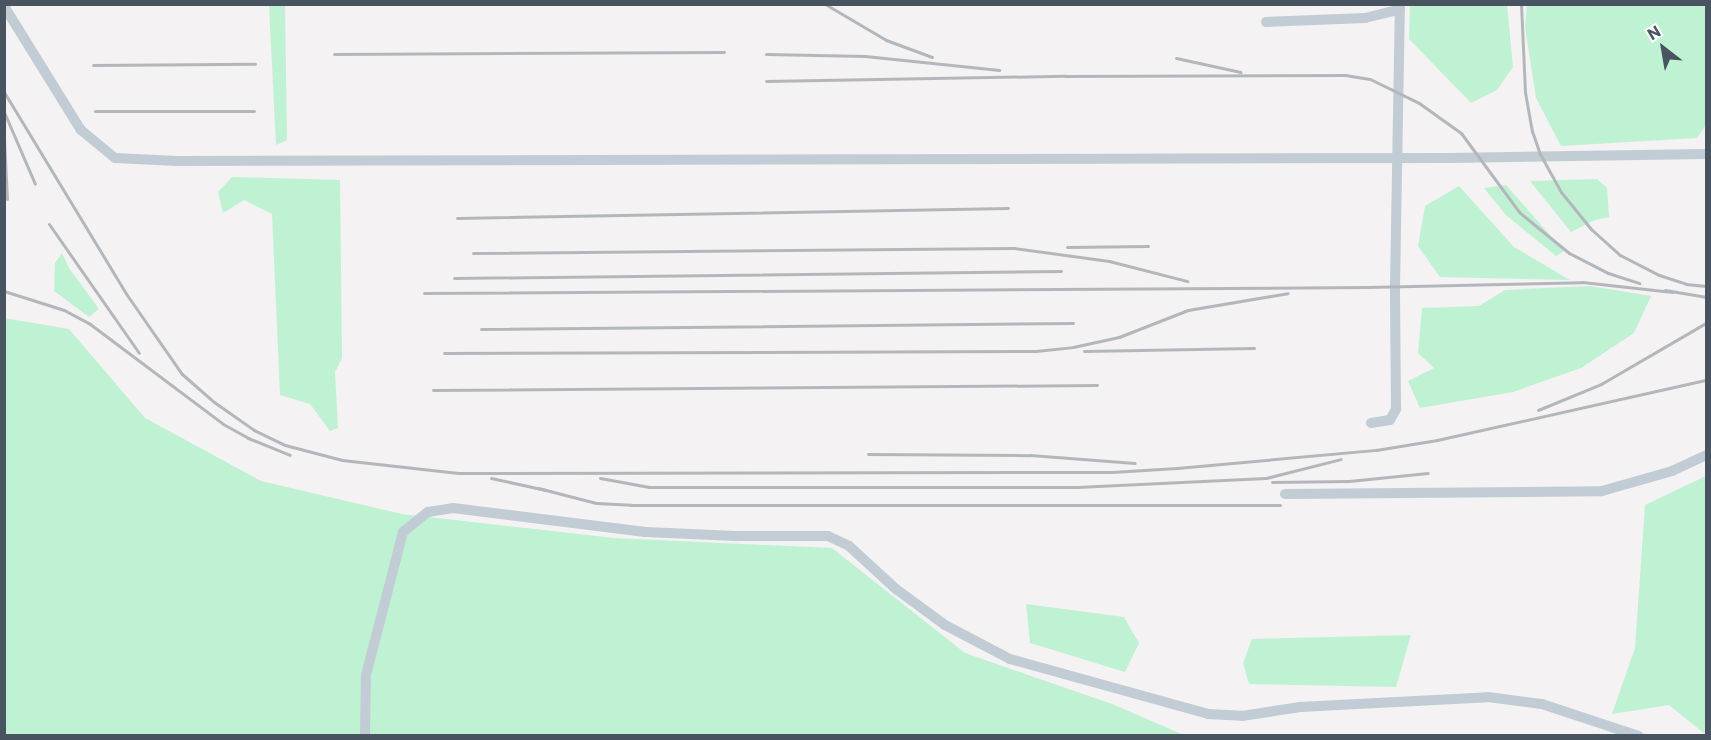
<!DOCTYPE html>
<html>
<head>
<meta charset="utf-8">
<style>
	body { margin:0 }
	#map { position:relative; width:1711px; height:740px; overflow:hidden; background:#f4f2f2; font-family:Commissioner,sans-serif }
	div>[style] { position:absolute }
	[style*='--x'] { left:calc(var(--x)*1px); top:calc(var(--y)*1px); width:calc(var(--w)*1px); rotate:calc(var(--a)*1deg) }
	.green>* { inset:0; background:#bff2d3 }
	.minor>* { height:10px; margin:-5px; padding:0 5px; transform-origin:5px; border-radius:5px; background:#c2ccd4 }
	.rail>* { height:3px; margin:-1.5px; padding:0 1.5px; transform-origin:1.5px; border-radius:1.5px; background:#b3b7bc }
	span { translate:-50% -50%; white-space:nowrap; text-align:center; line-height:1.15; -webkit-text-stroke:4.5px #fff; paint-order:stroke }
	.frame { position:absolute; inset:0; border:6px solid #485561; pointer-events:none }
	.north { position:absolute; left:1633px; top:18px; width:60px; height:60px; -webkit-text-stroke:4px #fff; paint-order:stroke; rotate:329deg; font-size:16px; font-weight:700; line-height:24px; text-align:center; color:#485561 }
	.north::after { content:''; display:block; margin:auto; width:21px; height:27px; background:#485561; clip-path:polygon(50% 0,100% 100%,50% 72%,0 100%) }
</style>
</head>
<body>
<div id="map">
	<div class="green">
		<div style="clip-path:polygon(269px 5px,285px 5px,287px 140px,276px 145px)"></div>
		<div style="clip-path:polygon(1410px 5px,1507px 5px,1513px 67px,1497px 90px,1471px 103px,1409px 39px)"></div>
		<div style="clip-path:polygon(1527px 5px,1706px 5px,1706px 125px,1697px 138px,1561px 146px,1536px 98px,1525px 27px)"></div>
		<div style="clip-path:polygon(232px 177px,340px 180px,342px 358px,335px 372px,338px 428px,330px 431px,310px 404px,280px 395px,272px 214px,244px 200px,223px 213px,218px 192px)"></div>
		<div style="clip-path:polygon(1597px 179px,1607px 188px,1609px 217px,1595px 220px,1571px 232px,1530px 181px)"></div>
		<div style="clip-path:polygon(1506px 185px,1564px 251px,1556px 256px,1506px 215px,1484px 188px)"></div>
		<div style="clip-path:polygon(1459px 186px,1514px 247px,1570px 280px,1440px 277px,1418px 246px,1425px 206px)"></div>
		<div style="clip-path:polygon(62px 253px,69px 268px,99px 309px,89px 317px,54px 291px,55px 263px)"></div>
		<div style="clip-path:polygon(1590px 286px,1651px 296px,1634px 333px,1581px 368px,1513px 392px,1420px 408px,1408px 381px,1434px 368px,1418px 353px,1422px 308px,1479px 306px,1505px 290px)"></div>
		<div style="clip-path:polygon(4px 318px,69px 329px,145px 418px,261px 481px,402px 514px,614px 538px,832px 548px,965px 653px,1112px 704px,1184px 735px,5px 735px)"></div>
		<div style="clip-path:polygon(1706px 476px,1706px 735px,1669px 705px,1612px 714px,1635px 648px,1645px 505px)"></div>
		<div style="clip-path:polygon(1026px 604px,1124px 617px,1139px 643px,1125px 672px,1030px 643px)"></div>
		<div style="clip-path:polygon(1411px 635px,1396px 687px,1249px 684px,1243px 663px,1252px 639px)"></div>
	</div>
	<div class="minor">
		<div style="--x:4;--y:6;--w:146;--a:58.2"></div>
		<div style="--x:81;--y:130;--w:44;--a:39.5"></div>
		<div style="--x:115;--y:158;--w:62;--a:2.8"></div>
		<div style="--x:177;--y:161;--w:1273;--a:-0.14"></div>
		<div style="--x:1450;--y:158;--w:256;--a:-0.9"></div>
		<div style="--x:1266;--y:22;--w:99;--a:-2.3"></div>
		<div style="--x:1365;--y:18;--w:36;--a:-14"></div>
		<div style="--x:1371;--y:423;--w:19;--a:-9"></div>
		<div style="--x:1390;--y:420;--w:13;--a:-61"></div>
		<div style="--x:1396;--y:409;--w:123;--a:-90.5"></div>
		<div style="--x:1395;--y:286;--w:282;--a:-89"></div>
		<div style="--x:1285;--y:494;--w:317;--a:-0.5"></div>
		<div style="--x:1602;--y:491;--w:73;--a:-15.9"></div>
		<div style="--x:1672;--y:471;--w:38;--a:-25"></div>
		<div style="--x:365;--y:736;--w:61;--a:-89.1"></div>
		<div style="--x:366;--y:675;--w:148;--a:-75.5"></div>
		<div style="--x:403;--y:532;--w:32;--a:-39"></div>
		<div style="--x:428;--y:512;--w:25;--a:-9"></div>
		<div style="--x:453;--y:508;--w:194;--a:7.1"></div>
		<div style="--x:646;--y:532;--w:90;--a:2.5"></div>
		<div style="--x:736;--y:536;--w:92;--a:0"></div>
		<div style="--x:828;--y:536;--w:23;--a:25"></div>
		<div style="--x:849;--y:546;--w:64;--a:42.5"></div>
		<div style="--x:896;--y:589;--w:61;--a:36.3"></div>
		<div style="--x:945;--y:625;--w:73;--a:27.6"></div>
		<div style="--x:1010;--y:659;--w:205;--a:15.5"></div>
		<div style="--x:1208;--y:714;--w:34;--a:3"></div>
		<div style="--x:1242;--y:716;--w:59;--a:-8.8"></div>
		<div style="--x:1300;--y:707;--w:188;--a:-3"></div>
		<div style="--x:1488;--y:697;--w:54;--a:7.4"></div>
		<div style="--x:1542;--y:704;--w:102;--a:18.3"></div>
	</div>
	<div class="rail">
		<div style="--x:825;--y:4;--w:71;--a:30.5"></div>
		<div style="--x:886;--y:40;--w:49;--a:20.3"></div>
		<div style="--x:1521;--y:4;--w:88;--a:87.4"></div>
		<div style="--x:1525;--y:92;--w:40;--a:80"></div>
		<div style="--x:1532;--y:131;--w:24;--a:71"></div>
		<div style="--x:1540;--y:154;--w:43;--a:61.1"></div>
		<div style="--x:1561;--y:192;--w:48;--a:51"></div>
		<div style="--x:1591;--y:229;--w:39;--a:42"></div>
		<div style="--x:1620;--y:255;--w:44;--a:27.1"></div>
		<div style="--x:1659;--y:275;--w:28;--a:18"></div>
		<div style="--x:1686;--y:284;--w:20;--a:6"></div>
		<div style="--x:334;--y:54;--w:390;--a:-0.3"></div>
		<div style="--x:766;--y:54;--w:99;--a:1.2"></div>
		<div style="--x:865;--y:56;--w:135;--a:6"></div>
		<div style="--x:1176;--y:58;--w:66;--a:12.3"></div>
		<div style="--x:93;--y:65;--w:162;--a:-0.4"></div>
		<div style="--x:766;--y:81;--w:299;--a:-1"></div>
		<div style="--x:1065;--y:76;--w:280;--a:-0.2"></div>
		<div style="--x:1345;--y:75;--w:25;--a:9"></div>
		<div style="--x:1370;--y:79;--w:55;--a:26.1"></div>
		<div style="--x:1419;--y:103;--w:52;--a:35.5"></div>
		<div style="--x:1461;--y:133;--w:98;--a:53.7"></div>
		<div style="--x:1519;--y:212;--w:65;--a:39.4"></div>
		<div style="--x:1569;--y:253;--w:44;--a:27.1"></div>
		<div style="--x:1608;--y:273;--w:33;--a:18"></div>
		<div style="--x:4;--y:92;--w:237;--a:58.8"></div>
		<div style="--x:127;--y:295;--w:96;--a:55.2"></div>
		<div style="--x:182;--y:374;--w:43;--a:41.2"></div>
		<div style="--x:214;--y:402;--w:49;--a:35"></div>
		<div style="--x:254;--y:430;--w:34;--a:26"></div>
		<div style="--x:285;--y:445;--w:59;--a:14.7"></div>
		<div style="--x:342;--y:460;--w:117;--a:6.4"></div>
		<div style="--x:458;--y:473;--w:654;--a:-0.09"></div>
		<div style="--x:1112;--y:472;--w:65;--a:-3.5"></div>
		<div style="--x:1177;--y:468;--w:200;--a:-5.2"></div>
		<div style="--x:1376;--y:450;--w:62;--a:-9.3"></div>
		<div style="--x:1437;--y:440;--w:276;--a:-12.6"></div>
		<div style="--x:95;--y:111;--w:159;--a:0"></div>
		<div style="--x:4;--y:112;--w:78;--a:66.7"></div>
		<div style="--x:4;--y:140;--w:59;--a:87.1"></div>
		<div style="--x:457;--y:218;--w:551;--a:-1.04"></div>
		<div style="--x:49;--y:224;--w:157;--a:55.1"></div>
		<div style="--x:1067;--y:247;--w:81;--a:-0.7"></div>
		<div style="--x:473;--y:253;--w:541;--a:-0.53"></div>
		<div style="--x:1014;--y:248;--w:96;--a:7.8"></div>
		<div style="--x:1109;--y:261;--w:81;--a:14.4"></div>
		<div style="--x:454;--y:278;--w:607;--a:-0.66"></div>
		<div style="--x:1665;--y:290;--w:42;--a:9.7"></div>
		<div style="--x:4;--y:291;--w:63;--a:17.6"></div>
		<div style="--x:64;--y:310;--w:30;--a:28"></div>
		<div style="--x:90;--y:324;--w:166;--a:36.9"></div>
		<div style="--x:223;--y:424;--w:29;--a:29"></div>
		<div style="--x:248;--y:438;--w:45;--a:22"></div>
		<div style="--x:424;--y:293;--w:944;--a:-0.36"></div>
		<div style="--x:1368;--y:287;--w:214;--a:-1.3"></div>
		<div style="--x:1582;--y:282;--w:91;--a:6.3"></div>
		<div style="--x:481;--y:329;--w:592;--a:-0.58"></div>
		<div style="--x:1084;--y:351;--w:170;--a:-1"></div>
		<div style="--x:444;--y:353;--w:592;--a:-0.19"></div>
		<div style="--x:1036;--y:351;--w:37;--a:-6"></div>
		<div style="--x:1073;--y:347;--w:47;--a:-12.3"></div>
		<div style="--x:1119;--y:337;--w:74;--a:-21.4"></div>
		<div style="--x:1188;--y:310;--w:101;--a:-9.6"></div>
		<div style="--x:433;--y:390;--w:664;--a:-0.43"></div>
		<div style="--x:1538;--y:410;--w:68;--a:-22.4"></div>
		<div style="--x:1601;--y:384;--w:121;--a:-30.2"></div>
		<div style="--x:868;--y:454;--w:162;--a:0.4"></div>
		<div style="--x:1030;--y:455;--w:105;--a:4.4"></div>
		<div style="--x:491;--y:478;--w:56;--a:12.3"></div>
		<div style="--x:600;--y:478;--w:50;--a:10.4"></div>
		<div style="--x:649;--y:487;--w:428;--a:0"></div>
		<div style="--x:1077;--y:487;--w:189;--a:-2.7"></div>
		<div style="--x:1266;--y:478;--w:77;--a:-14.2"></div>
		<div style="--x:1272;--y:482;--w:77;--a:-0.7"></div>
		<div style="--x:1349;--y:481;--w:79;--a:-5.8"></div>
		<div style="--x:538;--y:488;--w:60;--a:14.5"></div>
		<div style="--x:596;--y:503;--w:35;--a:3"></div>
		<div style="--x:631;--y:505;--w:649;--a:0"></div>
	</div>
	<div class="frame"></div>
	<div class="north">N</div>
</div>
</body>
</html>
